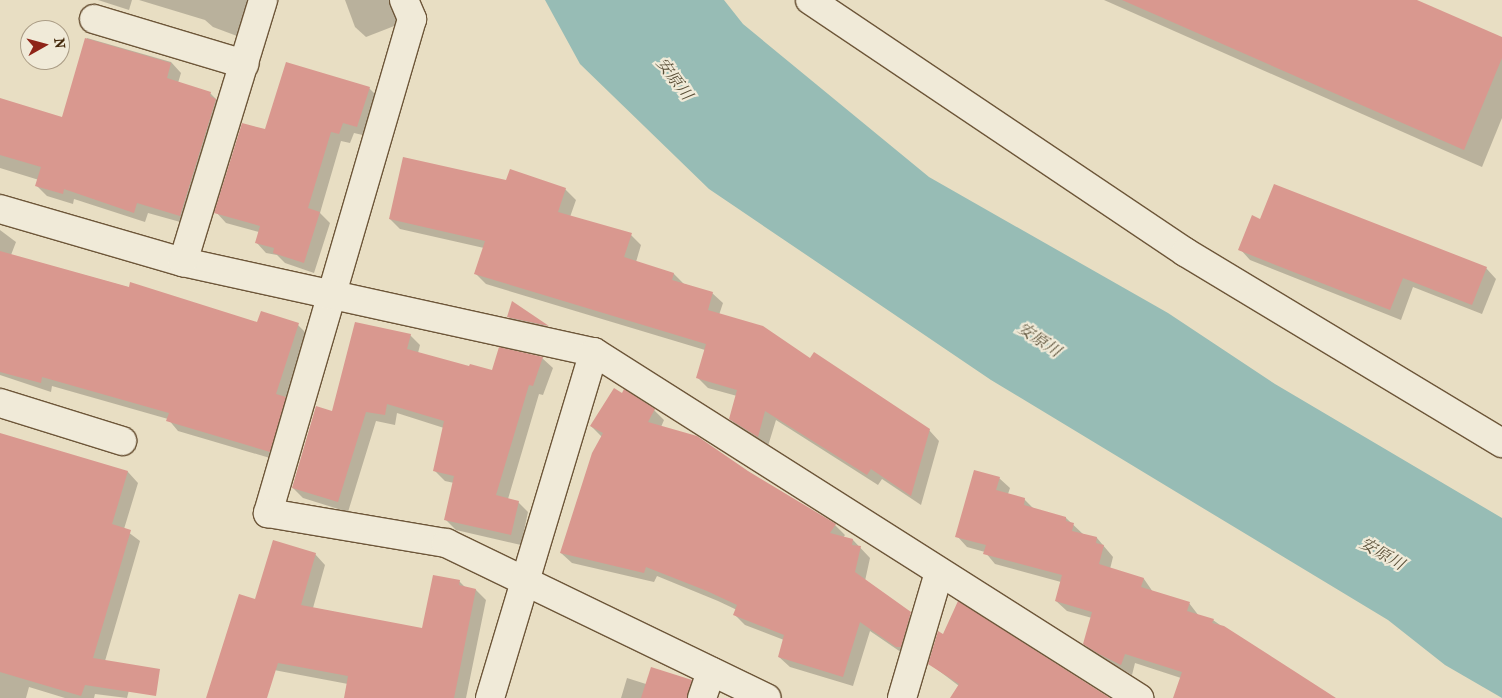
<!DOCTYPE html>
<html>
<head>
<meta charset="utf-8">
<style>
	body { margin:0 }
	#map { position:relative; width:1502px; height:698px; overflow:hidden; background:#e8dec3; font-family:"IM FELL French Canon","Noto Serif JP",serif }
	div>[style] { position:absolute }
	[style*='--x'] { left:calc(var(--x)*1px); top:calc(var(--y)*1px); width:calc(var(--w)*1px); rotate:calc(var(--a)*1deg) }
	.water>* { inset:0; background:#97bcb5 }
	.shadow>* { inset:0; background:#0003 }
	.building>* { inset:0; background:#d9988f }
	.roads { filter:drop-shadow(1px 0 #6d5639) drop-shadow(-1px 0 #6d5639) drop-shadow(0 1px #6d5639) drop-shadow(0 -1px #6d5639) }
	.minor>* { height:28px; margin:-14px; padding:0 14px; transform-origin:14px; border-radius:14px; background:#f0ead8 }
	span { translate:-50% -50%; white-space:nowrap; text-align:center; line-height:1.15; -webkit-text-stroke:4.5px #f0ead8; paint-order:stroke }
	.water-label { font-size:16px; color:#594e36; font-style:italic }
	.north { position:absolute; left:20px; top:20px; width:50px; height:50px; box-sizing:border-box; background:#f0ead8; border:1px solid #ab9d86; border-radius:50%; rotate:83deg; font-size:14px; font-weight:700; line-height:20px; text-align:center; color:#44290b }
	.north::after { content:''; display:block; margin:auto; width:18px; height:22px; background:#8f2418; clip-path:polygon(50% 0,100% 100%,50% 72%,0 100%) }
</style>
</head>
<body>
<div id="map">
	<div class="water">
		<div style="clip-path:polygon(545px 0,724px 0,743px 24px,929px 177px,1168px 313px,1275px 384px,1502px 518px,1502px 698px,1445px 665px,1388px 620px,991px 380px,709px 189px,580px 64px)"></div>
	</div>
	<div class="shadow">
		<div style="clip-path:polygon(98px 0,132px 0,129px 10px)"></div>
		<div style="clip-path:polygon(139px 0,258px 0,244px 17px,237px 36px,213px 27px,205px 20px)"></div>
		<div style="clip-path:polygon(345px 0,400px 0,402px 23px,366px 37px,355px 27px)"></div>
		<div style="clip-path:polygon(1104px 0,1414px 0,1502px 38px,1502px 118px,1482px 167px)"></div>
		<div style="clip-path:polygon(87px 38px,171px 62px,181px 73px,178px 83px,211px 94px,221px 104px,191px 225px,148px 213px,145px 222px,74px 199px,73px 204px,47px 196px,37px 186px,39px 180px,0 168px,0 100px,62px 119px)"></div>
		<div style="clip-path:polygon(369px 88px,379px 98px,367px 136px,354px 133px,350px 143px,341px 141px,320px 213px,330px 223px,314px 273px,285px 263px,277px 255px,266px 253px,256px 242px,259px 232px,226px 223px,216px 212px,266px 131px)"></div>
		<div style="clip-path:polygon(507px 181px,565px 189px,576px 200px,570px 217px,631px 235px,641px 245px,636px 262px,674px 274px,684px 284px,712px 293px,723px 303px,719px 315px,810px 360px,929px 430px,939px 441px,921px 505px,882px 479px,878px 485px,776px 420px,768px 446px,741px 429px,730px 419px,737px 396px,708px 388px,698px 378px,705px 350px,486px 284px,476px 274px,484px 248px,400px 229px,390px 219px)"></div>
		<div style="clip-path:polygon(1261px 220px,1486px 268px,1496px 279px,1482px 314px,1413px 287px,1401px 320px,1250px 260px,1240px 249px)"></div>
		<div style="clip-path:polygon(0 230px,16px 242px,11px 255px,258px 323px,298px 325px,308px 335px,280px 461px,178px 431px,168px 419px,52px 386px,51px 392px,0 375px)"></div>
		<div style="clip-path:polygon(513px 303px,548px 327px,556px 335px,519px 327px,509px 317px)"></div>
		<div style="clip-path:polygon(410px 335px,420px 345px,418px 353px,470px 368px,493px 372px,542px 358px,553px 368px,543px 395px,539px 394px,508px 499px,518px 502px,528px 512px,521px 545px,456px 530px,446px 520px,454px 483px,445px 481px,435px 471px,444px 428px,397px 413px,395px 425px,376px 421px,348px 512px,303px 498px,293px 488px,333px 412px)"></div>
		<div style="clip-path:polygon(614px 390px,654px 410px,664px 420px,661px 427px,747px 472px,835px 525px,845px 535px,843px 538px,853px 540px,870px 558px,865px 581px,921px 623px,908px 657px,870px 631px,853px 686px,790px 667px,779px 657px,784px 640px,745px 625px,735px 615px,737px 610px,718px 601px,657px 576px,654px 582px,572px 563px,561px 553px,602px 437px,591px 426px)"></div>
		<div style="clip-path:polygon(0 434px,128px 472px,138px 483px,124px 529px,140px 541px,105px 661px,133px 674px,127px 698px,95px 694px,94px 698px,65px 698px,29px 687px,26px 698px,0 698px)"></div>
		<div style="clip-path:polygon(999px 478px,1010px 488px,1008px 494px,1024px 499px,1035px 510px,1066px 518px,1084px 535px,1097px 538px,1113px 557px,1110px 569px,1144px 579px,1153px 592px,1189px 603px,1199px 616px,1213px 620px,1324px 698px,1175px 698px,1181px 678px,1135px 663px,1132px 675px,1095px 654px,1084px 644px,1092px 618px,1067px 611px,1056px 601px,1061px 582px,995px 564px,985px 552px,967px 547px,957px 536px)"></div>
		<div style="clip-path:polygon(315px 554px,325px 565px,313px 608px,423px 629px,459px 581px,466px 588px,476px 590px,486px 600px,466px 698px,345px 698px,348px 684px,232px 662px,256px 601px)"></div>
		<div style="clip-path:polygon(930px 664px,1092px 698px,952px 698px,959px 686px)"></div>
		<div style="clip-path:polygon(627px 678px,646px 684px,686px 679px,697px 690px,694px 698px,621px 698px)"></div>
	</div>
	<div class="building">
		<div style="clip-path:polygon(1122px 0,1417px 0,1502px 37px,1502px 58px,1464px 150px)"></div>
		<div style="clip-path:polygon(85px 38px,171px 63px,167px 78px,211px 92px,210px 96px,216px 99px,180px 216px,137px 203px,134px 213px,64px 189px,63px 194px,35px 186px,41px 167px,0 155px,0 98px,62px 117px)"></div>
		<div style="clip-path:polygon(286px 62px,370px 87px,357px 127px,343px 123px,339px 134px,331px 132px,308px 208px,320px 212px,304px 263px,273px 253px,274px 248px,255px 243px,260px 226px,214px 213px,242px 123px,265px 129px)"></div>
		<div style="clip-path:polygon(403px 157px,506px 180px,510px 169px,566px 188px,558px 212px,632px 233px,624px 257px,674px 273px,672px 280px,713px 292px,708px 310px,763px 326px,810px 358px,814px 352px,930px 429px,911px 496px,871px 469px,867px 475px,765px 411px,758px 437px,729px 419px,737px 390px,696px 378px,706px 344px,474px 274px,485px 241px,389px 219px)"></div>
		<div style="clip-path:polygon(1274px 184px,1487px 267px,1472px 305px,1403px 278px,1390px 310px,1238px 250px,1252px 215px,1260px 219px)"></div>
		<div style="clip-path:polygon(0 251px,129px 287px,130px 282px,257px 322px,261px 311px,299px 323px,276px 394px,286px 397px,270px 452px,166px 421px,169px 413px,42px 377px,41px 383px,0 372px)"></div>
		<div style="clip-path:polygon(512px 301px,549px 326px,507px 317px)"></div>
		<div style="clip-path:polygon(355px 322px,411px 334px,407px 349px,469px 366px,470px 364px,492px 370px,499px 347px,543px 357px,533px 386px,529px 385px,496px 495px,519px 501px,511px 535px,444px 520px,454px 476px,433px 471px,444px 421px,387px 404px,385px 415px,366px 412px,338px 502px,292px 488px,316px 406px,332px 411px)"></div>
		<div style="clip-path:polygon(614px 388px,622px 393px,624px 389px,655px 409px,648px 422px,697px 436px,748px 471px,836px 524px,830px 533px,853px 539px,852px 545px,861px 546px,855px 572px,911px 612px,901px 647px,896px 647px,860px 622px,843px 677px,778px 657px,784px 635px,733px 615px,737px 605px,707px 591px,646px 567px,644px 573px,560px 553px,592px 453px,603px 433px,590px 426px)"></div>
		<div style="clip-path:polygon(0 433px,128px 471px,112px 524px,131px 530px,93px 658px,160px 669px,156px 696px,85px 685px,81px 696px,0 672px)"></div>
		<div style="clip-path:polygon(974px 470px,1000px 477px,996px 490px,1025px 498px,1024px 505px,1066px 517px,1066px 521px,1074px 523px,1072px 531px,1097px 537px,1096px 543px,1104px 545px,1099px 564px,1144px 578px,1141px 587px,1190px 602px,1187px 611px,1214px 619px,1212px 623px,1224px 626px,1336px 698px,1173px 698px,1182px 672px,1125px 654px,1121px 665px,1099px 654px,1083px 644px,1092px 612px,1055px 601px,1062px 575px,983px 554px,986px 545px,955px 537px)"></div>
		<div style="clip-path:polygon(273px 540px,316px 553px,301px 605px,422px 628px,433px 575px,460px 580px,459px 585px,476px 589px,454px 698px,344px 698px,348px 676px,278px 663px,267px 698px,206px 698px,239px 594px,255px 599px)"></div>
		<div style="clip-path:polygon(958px 601px,1110px 698px,950px 698px,959px 684px,928px 664px,938px 631px,943px 634px)"></div>
		<div style="clip-path:polygon(651px 667px,692px 680px,687px 698px,641px 698px)"></div>
	</div>
	<div class="roads">
		<div class="minor">
			<div style="--x:404;--y:0;--w:21;--a:67"></div>
			<div style="--x:412;--y:19;--w:515;--a:106.25"></div>
			<div style="--x:268;--y:513;--w:181;--a:9.6"></div>
			<div style="--x:446;--y:543;--w:356;--a:25.8"></div>
			<div style="--x:810;--y:0;--w:452;--a:33.9"></div>
			<div style="--x:1185;--y:252;--w:370;--a:31.1"></div>
			<div style="--x:94;--y:19;--w:157;--a:16.7"></div>
			<div style="--x:0;--y:209;--w:191;--a:16.2"></div>
			<div style="--x:183;--y:262;--w:421;--a:12.4"></div>
			<div style="--x:594;--y:352;--w:646;--a:32.41"></div>
			<div style="--x:183;--y:262;--w:274;--a:-73"></div>
			<div style="--x:0;--y:403;--w:128;--a:17.3"></div>
			<div style="--x:490;--y:698;--w:361;--a:-73.3"></div>
			<div style="--x:702;--y:698;--w:28;--a:-71"></div>
			<div style="--x:902;--y:698;--w:131;--a:-73.6"></div>
		</div>
	</div>
	<div class="water-label">
		<span style="left:674px;top:79px;rotate:53deg">安原川</span>
		<span style="left:1039px;top:340px;rotate:34deg">安原川</span>
		<span style="left:1382px;top:554px;rotate:30deg">安原川</span>
	</div>
	<div class="north">N</div>
</div>
</body>
</html>
